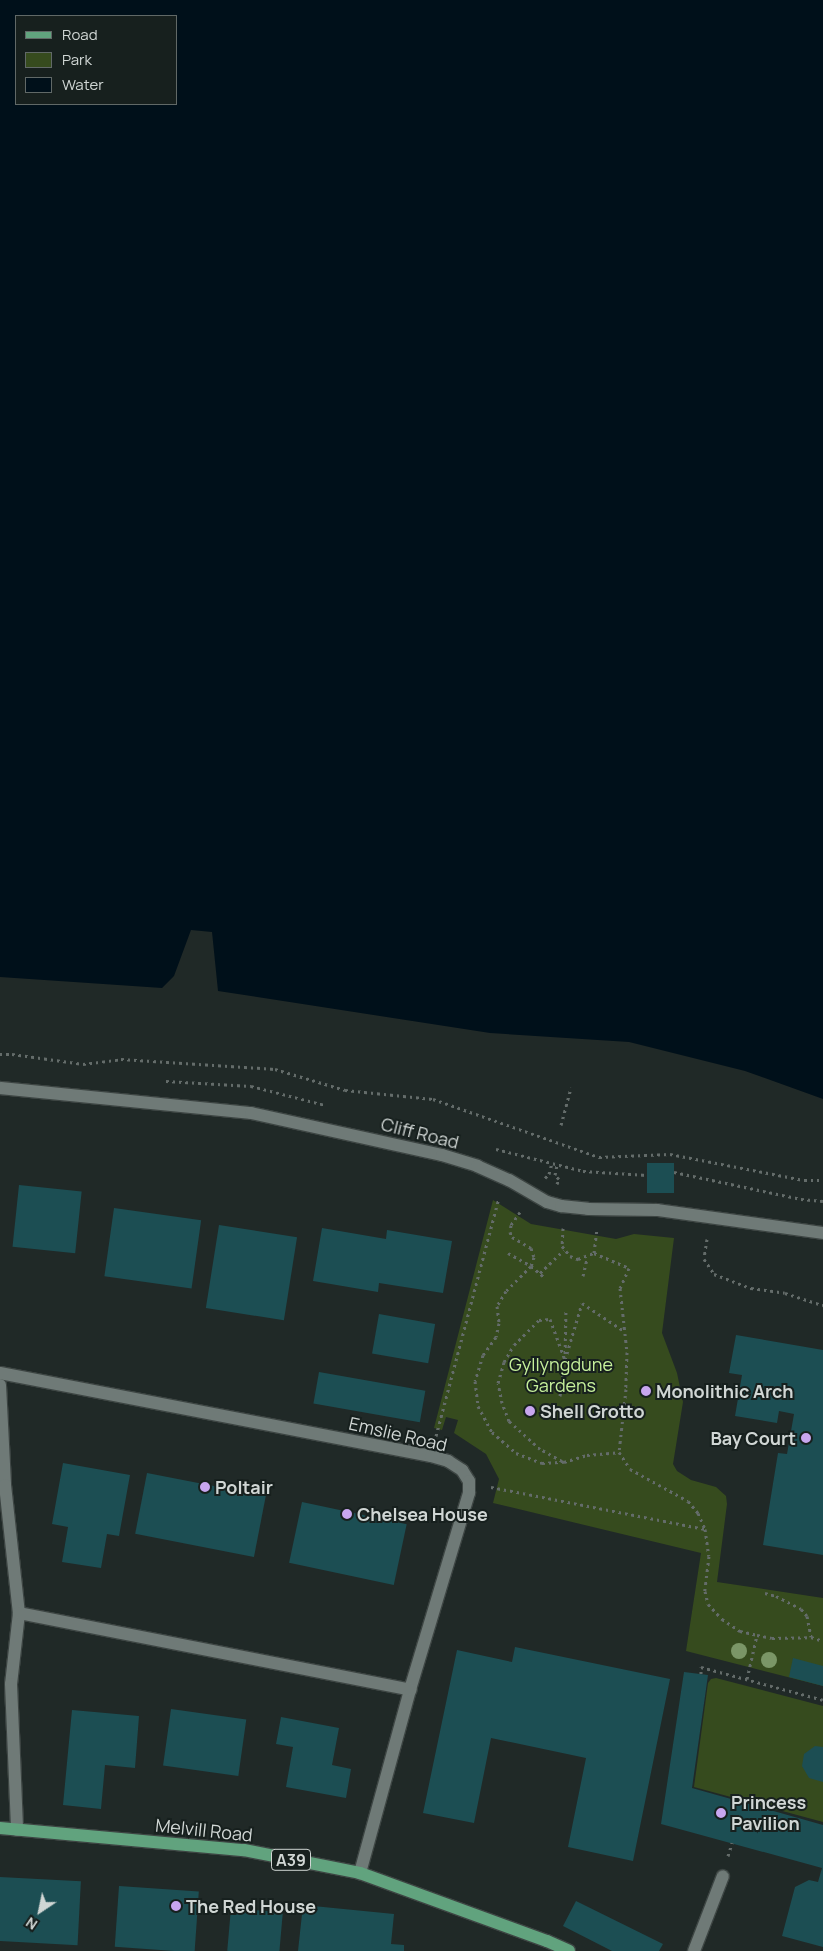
<!DOCTYPE html>
<html>
<head>
<meta charset="utf-8">
<style>
	body { margin:0 }
	#map { position:relative; width:823px; height:1951px; overflow:hidden; background:#202927; font-family:Manrope,sans-serif }
	div>[style] { position:absolute }
	[style*='--x'] { left:calc(var(--x)*1px); top:calc(var(--y)*1px); width:calc(var(--w)*1px); rotate:calc(var(--a)*1deg) }
	.green>* { inset:0; background:#364b1e }
	.water>* { inset:0; background:#00101a }
	.building>* { inset:0; background:#1c4e53; transform-origin:0 0 }
	.path>* { height:3px; margin-top:-1.5px; transform-origin:0; background:repeating-linear-gradient(90deg,#646c6a 0 2.5px,transparent 0 6.5px) }
	.roads { filter:drop-shadow(1px 0 #3d4543) drop-shadow(-1px 0 #3d4543) drop-shadow(0 1px #3d4543) drop-shadow(0 -1px #3d4543) }
	.minor>* { height:12px; margin:-6px; padding:0 6px; transform-origin:6px; border-radius:6px; background:#6f7a77 }
	.major>* { height:12px; margin:-6px; padding:0 6px; transform-origin:6px; border-radius:6px; background:#61a37e }
	.trees>* { width:16px; height:16px; margin:-8px; border-radius:50%; background:#7b9667 }
	.dots>* { width:14px; height:14px; translate:-50% -50%; box-sizing:border-box; border:2px solid #17201e; border-radius:50% }
	span { translate:-50% -50%; white-space:nowrap; text-align:center; line-height:1.15; -webkit-text-stroke:4px #17201e; paint-order:stroke }
	.shield-label span { padding:1px 4px; background:#17201e; border:1px solid; border-radius:4px; -webkit-text-stroke-width:0 }
	.shield-label { font-size:16px; color:#d0d6d4; font-weight:700 }
	.street-label { font-size:18px; color:#d0d6d4 }
	.park-label { font-size:18px; color:#c6f09b }
	.poi-label { font-size:18px; color:#d0d6d4; font-weight:700 }
	.left { translate:0 -50%; text-align:left }
	.right { translate:-100% -50%; text-align:right }
	.legend { position:absolute; left:15px; top:15px; width:162px; height:90px; box-sizing:border-box; background:#17201e; border:1px solid #616967; margin:0; padding:6px 9px; list-style:none; font-size:15px; color:#d0d6d4 }
	.legend li { display:flex; align-items:center; gap:10px; height:25px }
	.legend b { width:25px; border:1px solid #616967 }
	.north { position:absolute; left:15px; top:1886px; width:50px; height:50px; -webkit-text-stroke:4px #17201e; paint-order:stroke; rotate:214deg; font-size:14px; font-weight:700; line-height:20px; text-align:center; color:#d0d6d4 }
	.north::after { content:''; display:block; margin:auto; width:18px; height:22px; background:#d0d6d4; clip-path:polygon(50% 0,100% 100%,50% 72%,0 100%) }
</style>
</head>
<body>
<div id="map">
	<div class="green">
		<div style="clip-path:polygon(493px 1200px,531px 1224px,616px 1239px,634px 1234px,674px 1238px,662px 1333px,677px 1373px,683px 1402px,673px 1464px,677px 1471px,691px 1480px,716px 1487px,726px 1496px,727px 1504px,717px 1582px,823px 1598px,823px 1686px,686px 1651px,701px 1553px,493px 1503px,499px 1479px,486px 1454px,454px 1433px,458px 1420px,446px 1417px,442px 1430px,434px 1428px)"></div>
		<div style="clip-path:polygon(716px 1678px,823px 1706px,823px 1822px,694px 1787px,708px 1683px,711px 1679px)"></div>
	</div>
	<div class="water">
		<div style="clip-path:polygon(evenodd,0 0,823px 0,823px 1099px,745px 1071px,629px 1042px,490px 1033px,218px 991px,212px 932px,191px 930px,174px 976px,162px 988px,0 977px,0 0,16px 16px,176px 16px,176px 104px,16px 104px,16px 16px)"></div>
	</div>
	<div class="building">
		<div style="left:647px;top:1163px;width:27px;height:30px"></div>
		<div style="left:19px;top:1185px;width:63px;height:62px;rotate:6deg"></div>
		<div style="left:114px;top:1208px;width:88px;height:69px;rotate:8deg"></div>
		<div style="left:219px;top:1225px;width:79px;height:84px;rotate:9deg"></div>
		<div style="clip-path:polygon(322px 1228px,386px 1239px,387px 1230px,452px 1241px,443px 1293px,379px 1283px,378px 1292px,313px 1281px)"></div>
		<div style="left:379px;top:1314px;width:57px;height:40px;rotate:10deg"></div>
		<div style="clip-path:polygon(736px 1335px,823px 1350px,823px 1555px,763px 1545px,778px 1453px,787px 1454px,794px 1414px,779px 1411px,777px 1423px,735px 1416px,742px 1375px,729px 1373px)"></div>
		<div style="left:319px;top:1372px;width:108px;height:32px;rotate:10deg"></div>
		<div style="clip-path:polygon(63px 1463px,130px 1475px,119px 1536px,107px 1534px,101px 1568px,62px 1562px,68px 1527px,52px 1524px)"></div>
		<div style="left:147px;top:1473px;width:121px;height:62px;rotate:11deg"></div>
		<div style="left:302px;top:1502px;width:107px;height:62px;rotate:12deg"></div>
		<div style="clip-path:polygon(515px 1647px,670px 1679px,633px 1861px,568px 1847px,586px 1758px,491px 1738px,474px 1823px,423px 1813px,457px 1650px,512px 1662px)"></div>
		<div style="clip-path:polygon(793px 1658px,823px 1666px,823px 1686px,789px 1677px)"></div>
		<div style="clip-path:polygon(684px 1672px,708px 1675px,692px 1788px,823px 1825px,823px 1947px,782px 1936px,795px 1887px,809px 1880px,818px 1882px,822px 1868px,661px 1824px)"></div>
		<div style="left:171px;top:1709px;width:76px;height:57px;rotate:8deg"></div>
		<div style="clip-path:polygon(72px 1710px,139px 1716px,135px 1768px,105px 1765px,101px 1809px,63px 1805px)"></div>
		<div style="clip-path:polygon(281px 1717px,339px 1728px,332px 1765px,351px 1769px,346px 1798px,286px 1787px,293px 1747px,276px 1744px)"></div>
		<div style="clip-path:polygon(815px 1746px,823px 1747px,823px 1782px,809px 1778px,802px 1766px,804px 1754px)"></div>
		<div style="left:0;top:1877px;width:81px;height:64px;rotate:3deg"></div>
		<div style="left:119px;top:1886px;width:80px;height:61px;rotate:4deg"></div>
		<div style="clip-path:polygon(576px 1901px,663px 1944px,659px 1951px,612px 1951px,563px 1926px)"></div>
		<div style="clip-path:polygon(303px 1905px,394px 1914px,391px 1944px,404px 1945px,404px 1951px,298px 1951px)"></div>
		<div style="left:231px;top:1908px;width:52px;height:43px;rotate:5deg"></div>
	</div>
	<div class="path">
		<div style="--x:0;--y:1054;--w:12;--a:0"></div>
		<div style="--x:12;--y:1054;--w:72;--a:8"></div>
		<div style="--x:83;--y:1064;--w:38;--a:-7"></div>
		<div style="--x:121;--y:1059;--w:154;--a:3.7"></div>
		<div style="--x:275;--y:1069;--w:73;--a:16.7"></div>
		<div style="--x:345;--y:1090;--w:88;--a:5.8"></div>
		<div style="--x:433;--y:1099;--w:176;--a:19.3"></div>
		<div style="--x:599;--y:1157;--w:71;--a:-2.4"></div>
		<div style="--x:670;--y:1154;--w:136;--a:11"></div>
		<div style="--x:804;--y:1180;--w:19;--a:0"></div>
		<div style="--x:166;--y:1081;--w:85;--a:3.4"></div>
		<div style="--x:251;--y:1086;--w:76;--a:14.4"></div>
		<div style="--x:561;--y:1125;--w:39;--a:-75"></div>
		<div style="--x:496;--y:1149;--w:90;--a:14.2"></div>
		<div style="--x:583;--y:1171;--w:64;--a:3.6"></div>
		<div style="--x:674;--y:1172;--w:130;--a:12"></div>
		<div style="--x:801;--y:1199;--w:22;--a:5"></div>
		<div style="--x:545;--y:1178;--w:6;--a:-45"></div>
		<div style="--x:549;--y:1174;--w:11;--a:-75"></div>
		<div style="--x:557;--y:1184;--w:5;--a:-68"></div>
		<div style="--x:559;--y:1179;--w:6;--a:-135"></div>
		<div style="--x:555;--y:1175;--w:10;--a:-79"></div>
		<div style="--x:520;--y:1212;--w:16;--a:125"></div>
		<div style="--x:511;--y:1225;--w:7;--a:98"></div>
		<div style="--x:510;--y:1232;--w:5;--a:68"></div>
		<div style="--x:512;--y:1237;--w:22;--a:30"></div>
		<div style="--x:531;--y:1248;--w:9;--a:72"></div>
		<div style="--x:534;--y:1257;--w:9;--a:108"></div>
		<div style="--x:531;--y:1266;--w:35;--a:135"></div>
		<div style="--x:506;--y:1291;--w:17;--a:121"></div>
		<div style="--x:497;--y:1306;--w:17;--a:83"></div>
		<div style="--x:499;--y:1323;--w:14;--a:102"></div>
		<div style="--x:496;--y:1337;--w:22;--a:126"></div>
		<div style="--x:483;--y:1355;--w:27;--a:107"></div>
		<div style="--x:475;--y:1381;--w:25;--a:83"></div>
		<div style="--x:478;--y:1406;--w:30;--a:62"></div>
		<div style="--x:492;--y:1432;--w:32;--a:41"></div>
		<div style="--x:516;--y:1453;--w:28;--a:21"></div>
		<div style="--x:542;--y:1463;--w:22;--a:-3"></div>
		<div style="--x:564;--y:1462;--w:24;--a:-17"></div>
		<div style="--x:587;--y:1455;--w:32;--a:-5"></div>
		<div style="--x:563;--y:1228;--w:18;--a:93"></div>
		<div style="--x:562;--y:1246;--w:13;--a:51"></div>
		<div style="--x:570;--y:1256;--w:9;--a:21"></div>
		<div style="--x:578;--y:1259;--w:17;--a:-21"></div>
		<div style="--x:594;--y:1253;--w:23;--a:-83"></div>
		<div style="--x:707;--y:1239;--w:20;--a:99"></div>
		<div style="--x:704;--y:1259;--w:18;--a:56"></div>
		<div style="--x:714;--y:1274;--w:40;--a:21"></div>
		<div style="--x:751;--y:1288;--w:34;--a:8"></div>
		<div style="--x:785;--y:1293;--w:40;--a:18"></div>
		<div style="--x:508;--y:1253;--w:26;--a:29"></div>
		<div style="--x:531;--y:1266;--w:16;--a:40"></div>
		<div style="--x:594;--y:1253;--w:38;--a:23"></div>
		<div style="--x:629;--y:1268;--w:22;--a:114"></div>
		<div style="--x:620;--y:1288;--w:64;--a:83.8"></div>
		<div style="--x:627;--y:1352;--w:37;--a:92"></div>
		<div style="--x:626;--y:1389;--w:63;--a:96.3"></div>
		<div style="--x:619;--y:1452;--w:20;--a:57"></div>
		<div style="--x:630;--y:1469;--w:66;--a:28.9"></div>
		<div style="--x:688;--y:1501;--w:16;--a:50"></div>
		<div style="--x:698;--y:1513;--w:17;--a:66"></div>
		<div style="--x:540;--y:1273;--w:33;--a:-44"></div>
		<div style="--x:583;--y:1276;--w:18;--a:-77"></div>
		<div style="--x:565;--y:1360;--w:59;--a:-73.4"></div>
		<div style="--x:582;--y:1303;--w:50;--a:33.7"></div>
		<div style="--x:560;--y:1396;--w:36;--a:-82"></div>
		<div style="--x:565;--y:1360;--w:50;--a:-88.9"></div>
		<div style="--x:436;--y:1436;--w:246;--a:-75.2"></div>
		<div style="--x:562;--y:1461;--w:25;--a:-151"></div>
		<div style="--x:540;--y:1449;--w:42;--a:-137.9"></div>
		<div style="--x:509;--y:1421;--w:19;--a:-111"></div>
		<div style="--x:502;--y:1403;--w:20;--a:-101"></div>
		<div style="--x:498;--y:1383;--w:22;--a:-74"></div>
		<div style="--x:504;--y:1362;--w:20;--a:-60"></div>
		<div style="--x:514;--y:1345;--w:35;--a:-45"></div>
		<div style="--x:539;--y:1320;--w:11;--a:-5"></div>
		<div style="--x:550;--y:1319;--w:44;--a:69.9"></div>
		<div style="--x:491;--y:1487;--w:218;--a:11.1"></div>
		<div style="--x:705;--y:1529;--w:27;--a:82"></div>
		<div style="--x:709;--y:1556;--w:35;--a:97"></div>
		<div style="--x:705;--y:1591;--w:13;--a:77"></div>
		<div style="--x:708;--y:1604;--w:21;--a:47"></div>
		<div style="--x:722;--y:1619;--w:22;--a:34"></div>
		<div style="--x:740;--y:1631;--w:17;--a:13"></div>
		<div style="--x:757;--y:1635;--w:15;--a:11"></div>
		<div style="--x:772;--y:1638;--w:39;--a:-1"></div>
		<div style="--x:811;--y:1637;--w:13;--a:18"></div>
		<div style="--x:765;--y:1593;--w:11;--a:15"></div>
		<div style="--x:776;--y:1596;--w:28;--a:27"></div>
		<div style="--x:801;--y:1609;--w:9;--a:49"></div>
		<div style="--x:807;--y:1616;--w:21;--a:79"></div>
		<div style="--x:701;--y:1674;--w:7;--a:-90"></div>
		<div style="--x:701;--y:1667;--w:126;--a:15.1"></div>
		<div style="--x:747;--y:1679;--w:45;--a:-77.2"></div>
		<div style="--x:728;--y:1856;--w:14;--a:-73"></div>
	</div>
	<div class="roads">
		<div class="minor">
			<div style="--x:0;--y:1088;--w:252;--a:5.7"></div>
			<div style="--x:251;--y:1113;--w:196;--a:12.4"></div>
			<div style="--x:442;--y:1155;--w:37;--a:17"></div>
			<div style="--x:477;--y:1166;--w:35;--a:24"></div>
			<div style="--x:509;--y:1180;--w:44;--a:30.1"></div>
			<div style="--x:547;--y:1202;--w:15;--a:16"></div>
			<div style="--x:561;--y:1206;--w:27;--a:6"></div>
			<div style="--x:588;--y:1209;--w:69;--a:0.8"></div>
			<div style="--x:657;--y:1210;--w:168;--a:7.9"></div>
			<div style="--x:0;--y:1373;--w:439;--a:10.9"></div>
			<div style="--x:431;--y:1456;--w:18;--a:16"></div>
			<div style="--x:448;--y:1461;--w:17;--a:33"></div>
			<div style="--x:462;--y:1470;--w:13;--a:58"></div>
			<div style="--x:469;--y:1481;--w:12;--a:90"></div>
			<div style="--x:469;--y:1493;--w:206;--a:106.7"></div>
			<div style="--x:410;--y:1690;--w:190;--a:105.3"></div>
			<div style="--x:0;--y:1385;--w:100;--a:87.1"></div>
			<div style="--x:5;--y:1485;--w:129;--a:83.8"></div>
			<div style="--x:19;--y:1613;--w:71;--a:96.4"></div>
			<div style="--x:11;--y:1684;--w:146;--a:87.6"></div>
			<div style="--x:19;--y:1613;--w:399;--a:11.1"></div>
			<div style="--x:694;--y:1951;--w:80;--a:-68.9"></div>
		</div>
		<div class="major">
			<div style="--x:0;--y:1828;--w:245;--a:5.2"></div>
			<div style="--x:244;--y:1850;--w:118;--a:11.2"></div>
			<div style="--x:360;--y:1873;--w:199;--a:20"></div>
			<div style="--x:547;--y:1941;--w:24;--a:24"></div>
		</div>
	</div>
	<div class="trees">
		<div style="left:739px;top:1651px"></div>
		<div style="left:769px;top:1660px"></div>
	</div>
	<div class="dots">
		<div style="left:646px;top:1391px;background:#c8a6ef"></div>
		<div style="left:530px;top:1411px;background:#c8a6ef"></div>
		<div style="left:806px;top:1438px;background:#c8a6ef"></div>
		<div style="left:205px;top:1487px;background:#c8a6ef"></div>
		<div style="left:347px;top:1514px;background:#c8a6ef"></div>
		<div style="left:721px;top:1813px;background:#c8a6ef"></div>
		<div style="left:176px;top:1906px;background:#c8a6ef"></div>
	</div>
	<div class="shield-label">
		<span style="left:291px;top:1860px">A39</span>
	</div>
	<div class="street-label">
		<span style="left:420px;top:1133px;rotate:14deg">Cliff Road</span>
		<span style="left:398px;top:1434px;rotate:13deg">Emslie Road</span>
		<span style="left:204px;top:1830px;rotate:6deg">Melvill Road</span>
	</div>
	<div class="park-label">
		<span style="left:561px;top:1375px">Gyllyngdune<br>Gardens</span>
	</div>
	<div class="poi-label">
		<span class="left" style="left:656px;top:1391px">Monolithic Arch</span>
		<span class="left" style="left:540px;top:1411px">Shell Grotto</span>
		<span class="right" style="left:796px;top:1438px">Bay Court</span>
		<span class="left" style="left:215px;top:1487px">Poltair</span>
		<span class="left" style="left:357px;top:1514px">Chelsea House</span>
		<span class="left" style="left:731px;top:1813px">Princess<br>Pavilion</span>
		<span class="left" style="left:186px;top:1906px">The Red House</span>
	</div>
	<ul class="legend">
	<li><b style="height:6px;background:#61a37e"></b>Road</li>
	<li><b style="height:14px;background:#364b1e"></b>Park</li>
	<li><b style="height:14px;background:#00101a"></b>Water</li>
	</ul>
	<div class="north">N</div>
</div>
</body>
</html>
